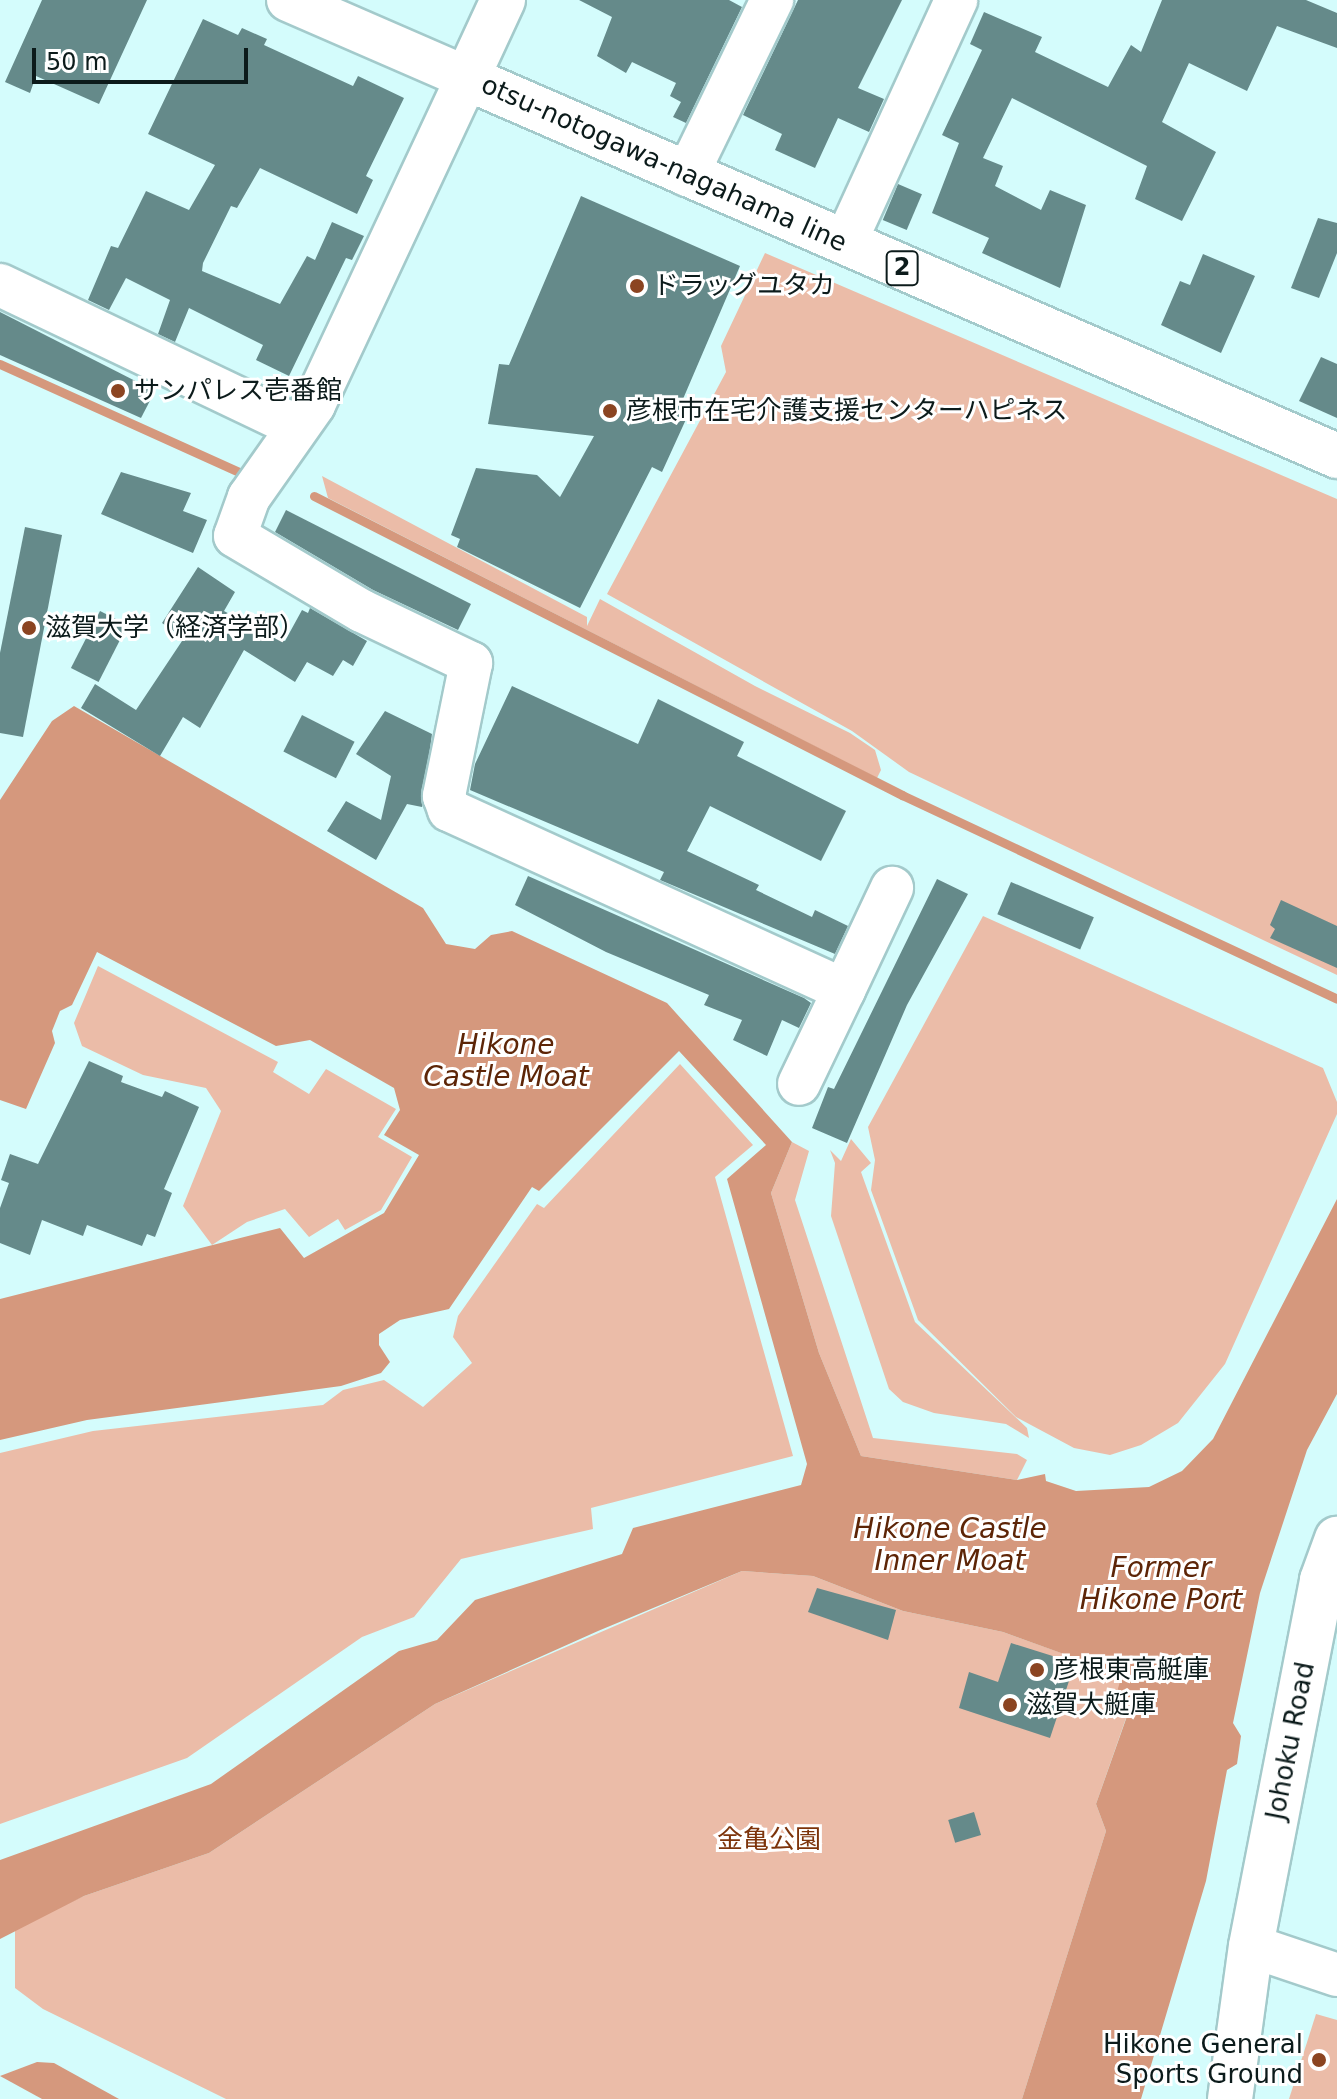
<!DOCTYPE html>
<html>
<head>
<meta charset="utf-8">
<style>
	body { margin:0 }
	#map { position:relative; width:1337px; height:2099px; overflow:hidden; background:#d4fcfc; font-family:"DejaVu Sans","Noto Sans JP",sans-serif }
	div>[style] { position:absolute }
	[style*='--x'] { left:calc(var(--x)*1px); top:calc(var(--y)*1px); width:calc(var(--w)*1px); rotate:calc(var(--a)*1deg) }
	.green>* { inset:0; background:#ebbca8 }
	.water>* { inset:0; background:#d5987d }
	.stream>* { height:9px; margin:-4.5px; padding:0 4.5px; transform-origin:4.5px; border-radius:4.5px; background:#d5987d }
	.building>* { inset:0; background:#658a8a; transform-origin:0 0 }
	.roads { filter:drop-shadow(2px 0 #a3cacb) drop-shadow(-2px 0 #a3cacb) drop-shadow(0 2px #a3cacb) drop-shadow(0 -2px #a3cacb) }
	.minor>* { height:42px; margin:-21px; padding:0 21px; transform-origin:21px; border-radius:21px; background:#fff }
	.major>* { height:44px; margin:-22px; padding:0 22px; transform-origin:22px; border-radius:22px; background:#fff }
	.dots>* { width:22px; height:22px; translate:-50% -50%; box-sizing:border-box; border:4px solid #fff; border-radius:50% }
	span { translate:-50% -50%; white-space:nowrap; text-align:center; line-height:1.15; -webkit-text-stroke:6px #fff; paint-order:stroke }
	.shield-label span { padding:2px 6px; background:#fff; border:2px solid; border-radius:6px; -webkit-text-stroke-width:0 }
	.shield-label { font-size:24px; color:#0c1b1b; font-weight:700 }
	.street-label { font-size:26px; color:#0c1b1b }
	.poi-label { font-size:26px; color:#0c1b1b }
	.left { translate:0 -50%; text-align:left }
	.right { translate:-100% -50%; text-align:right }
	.park-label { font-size:26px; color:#7d340b }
	.water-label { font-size:28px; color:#5d2507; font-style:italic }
	.scale { position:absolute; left:32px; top:48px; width:216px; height:36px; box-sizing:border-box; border:4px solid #0c1b1b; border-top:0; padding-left:10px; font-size:24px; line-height:28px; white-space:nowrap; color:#0c1b1b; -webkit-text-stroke:6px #fff; paint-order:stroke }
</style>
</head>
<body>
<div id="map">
	<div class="green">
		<div style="clip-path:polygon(765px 253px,1337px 499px,1337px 975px,909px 772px,852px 731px,607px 594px,726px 372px,721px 346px)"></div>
		<div style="clip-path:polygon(322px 476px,587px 617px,587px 626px,600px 599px,755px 686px,850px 733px,875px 750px,881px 770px,877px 778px,328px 498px)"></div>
		<div style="clip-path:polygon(983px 916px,1323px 1068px,1337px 1102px,1337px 1114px,1225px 1364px,1178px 1423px,1141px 1445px,1110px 1455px,1074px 1448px,1016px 1417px,918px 1320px,871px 1190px,875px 1160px,868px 1127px)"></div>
		<div style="clip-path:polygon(98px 966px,278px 1062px,273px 1072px,309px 1094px,326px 1069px,396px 1109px,378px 1137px,412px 1157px,381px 1210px,345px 1230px,338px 1219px,309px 1237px,285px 1209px,247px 1222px,212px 1245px,183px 1206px,221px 1111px,206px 1088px,143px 1075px,82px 1046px,74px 1023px)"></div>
		<div style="clip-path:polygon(680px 1064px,753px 1145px,715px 1177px,793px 1456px,591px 1508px,593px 1529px,461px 1559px,414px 1617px,362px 1637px,187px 1758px,0 1824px,0 1453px,93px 1431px,323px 1405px,343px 1390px,384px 1380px,423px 1407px,472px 1363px,453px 1337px,458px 1316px,537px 1204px,544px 1208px)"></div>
		<div style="clip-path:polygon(851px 1139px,871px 1163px,861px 1172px,915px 1322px,1027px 1428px,1029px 1438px,1006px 1424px,934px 1413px,903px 1402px,889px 1389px,831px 1216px,835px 1163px,830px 1150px,841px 1161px)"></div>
		<div style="clip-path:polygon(792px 1142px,809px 1151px,795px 1200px,873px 1438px,1017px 1454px,1027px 1460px,1017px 1480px,861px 1456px,819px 1353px,771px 1193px)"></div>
		<div style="clip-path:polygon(742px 1571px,813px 1576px,903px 1611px,1003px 1632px,1123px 1675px,1132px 1701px,1096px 1804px,1106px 1831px,1022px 2099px,226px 2099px,43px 2009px,15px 1988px,15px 1927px,84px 1896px,209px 1853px,435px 1704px)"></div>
		<div style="clip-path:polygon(1316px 2014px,1337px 2020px,1337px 2099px,1289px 2099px)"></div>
	</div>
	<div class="water">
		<div style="clip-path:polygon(74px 706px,423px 908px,446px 944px,475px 949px,491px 935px,512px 931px,667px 1003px,792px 1142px,771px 1193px,819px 1353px,861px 1456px,1017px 1480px,1045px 1474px,1046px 1481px,1076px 1491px,1149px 1487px,1182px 1471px,1213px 1439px,1337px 1199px,1337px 1394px,1307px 1450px,1260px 1593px,1233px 1723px,1241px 1736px,1237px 1764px,1227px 1770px,1206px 1881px,1141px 2099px,1022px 2099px,1106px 1831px,1096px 1804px,1132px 1702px,1116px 1695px,1122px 1675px,1003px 1632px,903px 1611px,813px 1576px,742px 1571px,598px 1631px,435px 1704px,209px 1853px,84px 1896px,0 1939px,0 1860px,211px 1784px,399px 1651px,437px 1640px,475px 1600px,622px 1554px,633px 1528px,801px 1485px,807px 1464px,727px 1179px,766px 1145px,679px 1051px,539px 1191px,532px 1187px,449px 1309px,400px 1320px,379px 1334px,379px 1345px,390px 1362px,381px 1373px,341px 1386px,87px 1420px,0 1440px,0 1299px,280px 1228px,304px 1258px,384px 1213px,419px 1155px,384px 1135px,400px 1110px,394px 1088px,310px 1040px,276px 1046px,97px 952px,72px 1005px,60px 1011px,52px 1031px,55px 1043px,26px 1109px,0 1100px,0 800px,52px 721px)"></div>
		<div style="clip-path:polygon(37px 2062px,54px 2063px,119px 2099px,42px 2099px,0 2076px)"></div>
	</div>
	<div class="stream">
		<div style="--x:0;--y:364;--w:265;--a:24.3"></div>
		<div style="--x:314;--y:496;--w:660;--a:26.95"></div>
		<div style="--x:902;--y:795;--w:480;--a:25.1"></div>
	</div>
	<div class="building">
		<div style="clip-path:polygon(42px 0,147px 0,99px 104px,36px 76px,30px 93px,5px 82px)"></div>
		<div style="clip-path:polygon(579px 0,729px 0,742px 7px,686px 123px,673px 117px,681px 102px,670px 96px,676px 83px,632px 62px,626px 73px,597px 56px,612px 17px)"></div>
		<div style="clip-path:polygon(798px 0,902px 0,858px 88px,884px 99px,869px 132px,838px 118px,815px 168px,775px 150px,782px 134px,743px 115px)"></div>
		<div style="clip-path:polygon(1162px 0,1306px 0,1337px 13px,1337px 48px,1277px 26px,1247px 91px,1189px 63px,1162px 122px,1216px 152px,1182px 221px,1135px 199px,1147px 166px,1012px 98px,983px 158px,1003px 166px,995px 186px,1041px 210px,1050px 190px,1086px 205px,1060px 288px,982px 253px,989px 238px,932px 213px,959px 143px,942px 135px,982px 50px,970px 44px,984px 12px,1042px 37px,1035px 52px,1108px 87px,1131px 45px,1141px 52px)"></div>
		<div style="clip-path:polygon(203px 19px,238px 35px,242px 28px,267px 39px,264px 45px,353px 86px,358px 76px,404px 98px,366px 176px,373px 180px,357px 214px,260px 168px,237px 208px,231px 206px,203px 263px,202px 271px,280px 304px,307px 256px,315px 260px,332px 222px,364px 236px,352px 260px,346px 258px,289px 376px,256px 360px,263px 345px,189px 308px,175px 342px,158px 334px,170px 300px,126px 278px,109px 310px,88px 300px,111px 246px,118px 248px,146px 191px,189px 210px,215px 165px,148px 134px)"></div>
		<div style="left:898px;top:184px;width:26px;height:39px;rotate:23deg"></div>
		<div style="clip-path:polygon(581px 196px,740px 266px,683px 399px,693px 404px,662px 472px,652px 467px,580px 608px,457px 547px,460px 539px,451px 535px,476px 468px,537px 475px,560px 497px,594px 436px,488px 424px,499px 364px,509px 365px)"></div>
		<div style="clip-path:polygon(1318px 218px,1337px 223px,1337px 253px,1319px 298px,1291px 288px)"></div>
		<div style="clip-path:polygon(1203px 254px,1255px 276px,1221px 353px,1161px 325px,1180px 281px,1190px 285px)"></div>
		<div style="clip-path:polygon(0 312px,155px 391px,141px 418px,0 355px)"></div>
		<div style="clip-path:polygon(1321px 357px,1337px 364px,1337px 418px,1299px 401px)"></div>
		<div style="clip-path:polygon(121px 472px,191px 493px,183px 511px,207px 520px,193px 553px,101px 514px)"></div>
		<div style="clip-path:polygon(286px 510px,471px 604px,458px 630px,373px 590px,275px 532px)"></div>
		<div style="clip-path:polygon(25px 527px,62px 535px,23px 737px,0 733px,0 653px)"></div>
		<div style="clip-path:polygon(198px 567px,235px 592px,224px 611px,271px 637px,285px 641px,302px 610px,308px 613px,310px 608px,367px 641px,353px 666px,343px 660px,333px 676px,307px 662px,295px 682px,244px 650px,200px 728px,183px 717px,160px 756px,81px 708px,95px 684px,136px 710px,184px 638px,162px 623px)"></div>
		<div style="left:100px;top:611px;width:31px;height:64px;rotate:27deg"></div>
		<div style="clip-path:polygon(512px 686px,638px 744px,658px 699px,744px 742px,737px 756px,846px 811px,821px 861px,710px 806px,687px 851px,759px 885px,756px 890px,812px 917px,815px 910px,848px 926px,835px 954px,660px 880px,664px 872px,470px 790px,475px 764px)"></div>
		<div style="clip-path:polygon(385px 711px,432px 734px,422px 807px,407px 804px,376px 860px,327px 831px,346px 801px,381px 820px,391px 776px,356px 754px)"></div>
		<div style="left:302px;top:715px;width:59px;height:41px;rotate:27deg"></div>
		<div style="clip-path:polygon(528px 876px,804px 998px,811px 1003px,799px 1028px,782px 1020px,767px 1056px,733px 1040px,742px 1020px,704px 1005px,709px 995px,606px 952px,515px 905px)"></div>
		<div style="clip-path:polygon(937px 879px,968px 894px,907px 1005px,847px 1143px,812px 1128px,828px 1087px,834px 1089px)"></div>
		<div style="left:1011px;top:882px;width:90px;height:35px;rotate:23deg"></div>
		<div style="clip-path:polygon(1281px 900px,1337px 926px,1337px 968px,1270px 938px,1275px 929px,1270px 925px)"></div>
		<div style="clip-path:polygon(89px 1061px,123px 1076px,121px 1082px,162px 1097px,165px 1091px,199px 1107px,164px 1189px,172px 1193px,155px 1237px,147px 1234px,142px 1246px,87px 1225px,83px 1236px,42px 1220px,30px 1255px,0 1243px,0 1208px,9px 1183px,1px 1180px,10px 1154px,38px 1164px)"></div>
		<div style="clip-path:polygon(817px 1588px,896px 1610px,888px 1640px,808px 1612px)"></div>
		<div style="clip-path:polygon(1011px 1643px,1075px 1663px,1050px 1738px,959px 1708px,969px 1672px,998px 1682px)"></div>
		<div style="left:974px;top:1812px;width:24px;height:27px;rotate:73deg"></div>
	</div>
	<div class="roads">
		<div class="minor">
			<div style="--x:288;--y:0;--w:195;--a:23.5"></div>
			<div style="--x:467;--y:78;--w:361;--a:115.1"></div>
			<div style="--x:314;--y:405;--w:113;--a:125.2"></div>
			<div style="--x:249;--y:497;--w:41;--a:109.7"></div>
			<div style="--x:235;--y:536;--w:147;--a:30.6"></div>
			<div style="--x:362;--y:611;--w:121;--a:25.5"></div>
			<div style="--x:471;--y:663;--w:136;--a:101.5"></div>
			<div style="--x:444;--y:796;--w:15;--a:70"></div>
			<div style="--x:449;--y:810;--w:434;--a:24.5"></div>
			<div style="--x:844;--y:990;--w:104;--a:115.6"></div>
			<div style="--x:687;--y:175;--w:195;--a:-64.1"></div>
			<div style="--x:845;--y:243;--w:267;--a:-65.4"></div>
			<div style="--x:0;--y:285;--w:327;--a:25.5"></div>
			<div style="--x:844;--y:990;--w:113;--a:-64.8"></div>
			<div style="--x:1251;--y:1946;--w:91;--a:18.6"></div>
		</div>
		<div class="major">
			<div style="--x:503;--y:0;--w:86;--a:114.8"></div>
			<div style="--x:467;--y:78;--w:949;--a:23.48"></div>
			<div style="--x:1230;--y:2099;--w:154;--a:-82.2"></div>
			<div style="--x:1251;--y:1946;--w:373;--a:-79"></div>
			<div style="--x:1322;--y:1580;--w:44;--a:-69.9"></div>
		</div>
	</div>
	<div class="dots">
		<div style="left:637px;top:286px;background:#8b4421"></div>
		<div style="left:118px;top:391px;background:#8b4421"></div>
		<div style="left:610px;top:411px;background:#8b4421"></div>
		<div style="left:29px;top:628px;background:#8b4421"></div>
		<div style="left:1037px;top:1670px;background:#8b4421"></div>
		<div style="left:1010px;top:1705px;background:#8b4421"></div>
		<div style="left:1319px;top:2060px;background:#8b4421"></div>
	</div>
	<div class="shield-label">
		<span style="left:902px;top:268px">2</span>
	</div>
	<div class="street-label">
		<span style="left:664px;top:164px;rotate:24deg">otsu-notogawa-nagahama line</span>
		<span style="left:1291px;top:1741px;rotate:-79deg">Johoku Road</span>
	</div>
	<div class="poi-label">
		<span class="left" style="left:653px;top:286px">ドラッグユタカ</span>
		<span class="left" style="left:134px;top:391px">サンパレス壱番館</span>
		<span class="left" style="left:626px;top:411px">彦根市在宅介護支援センターハピネス</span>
		<span class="left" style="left:45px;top:628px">滋賀大学（経済学部）</span>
		<span class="left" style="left:1053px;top:1670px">彦根東高艇庫</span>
		<span class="left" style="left:1026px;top:1705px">滋賀大艇庫</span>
		<span class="right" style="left:1303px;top:2060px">Hikone General<br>Sports Ground</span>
	</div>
	<div class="park-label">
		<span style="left:769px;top:1840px">金亀公園</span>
	</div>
	<div class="water-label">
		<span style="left:506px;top:1061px">Hikone<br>Castle Moat</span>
		<span style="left:950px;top:1545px">Hikone Castle<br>Inner Moat</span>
		<span style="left:1161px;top:1584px">Former<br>Hikone Port</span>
	</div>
	<div class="scale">50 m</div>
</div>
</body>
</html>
